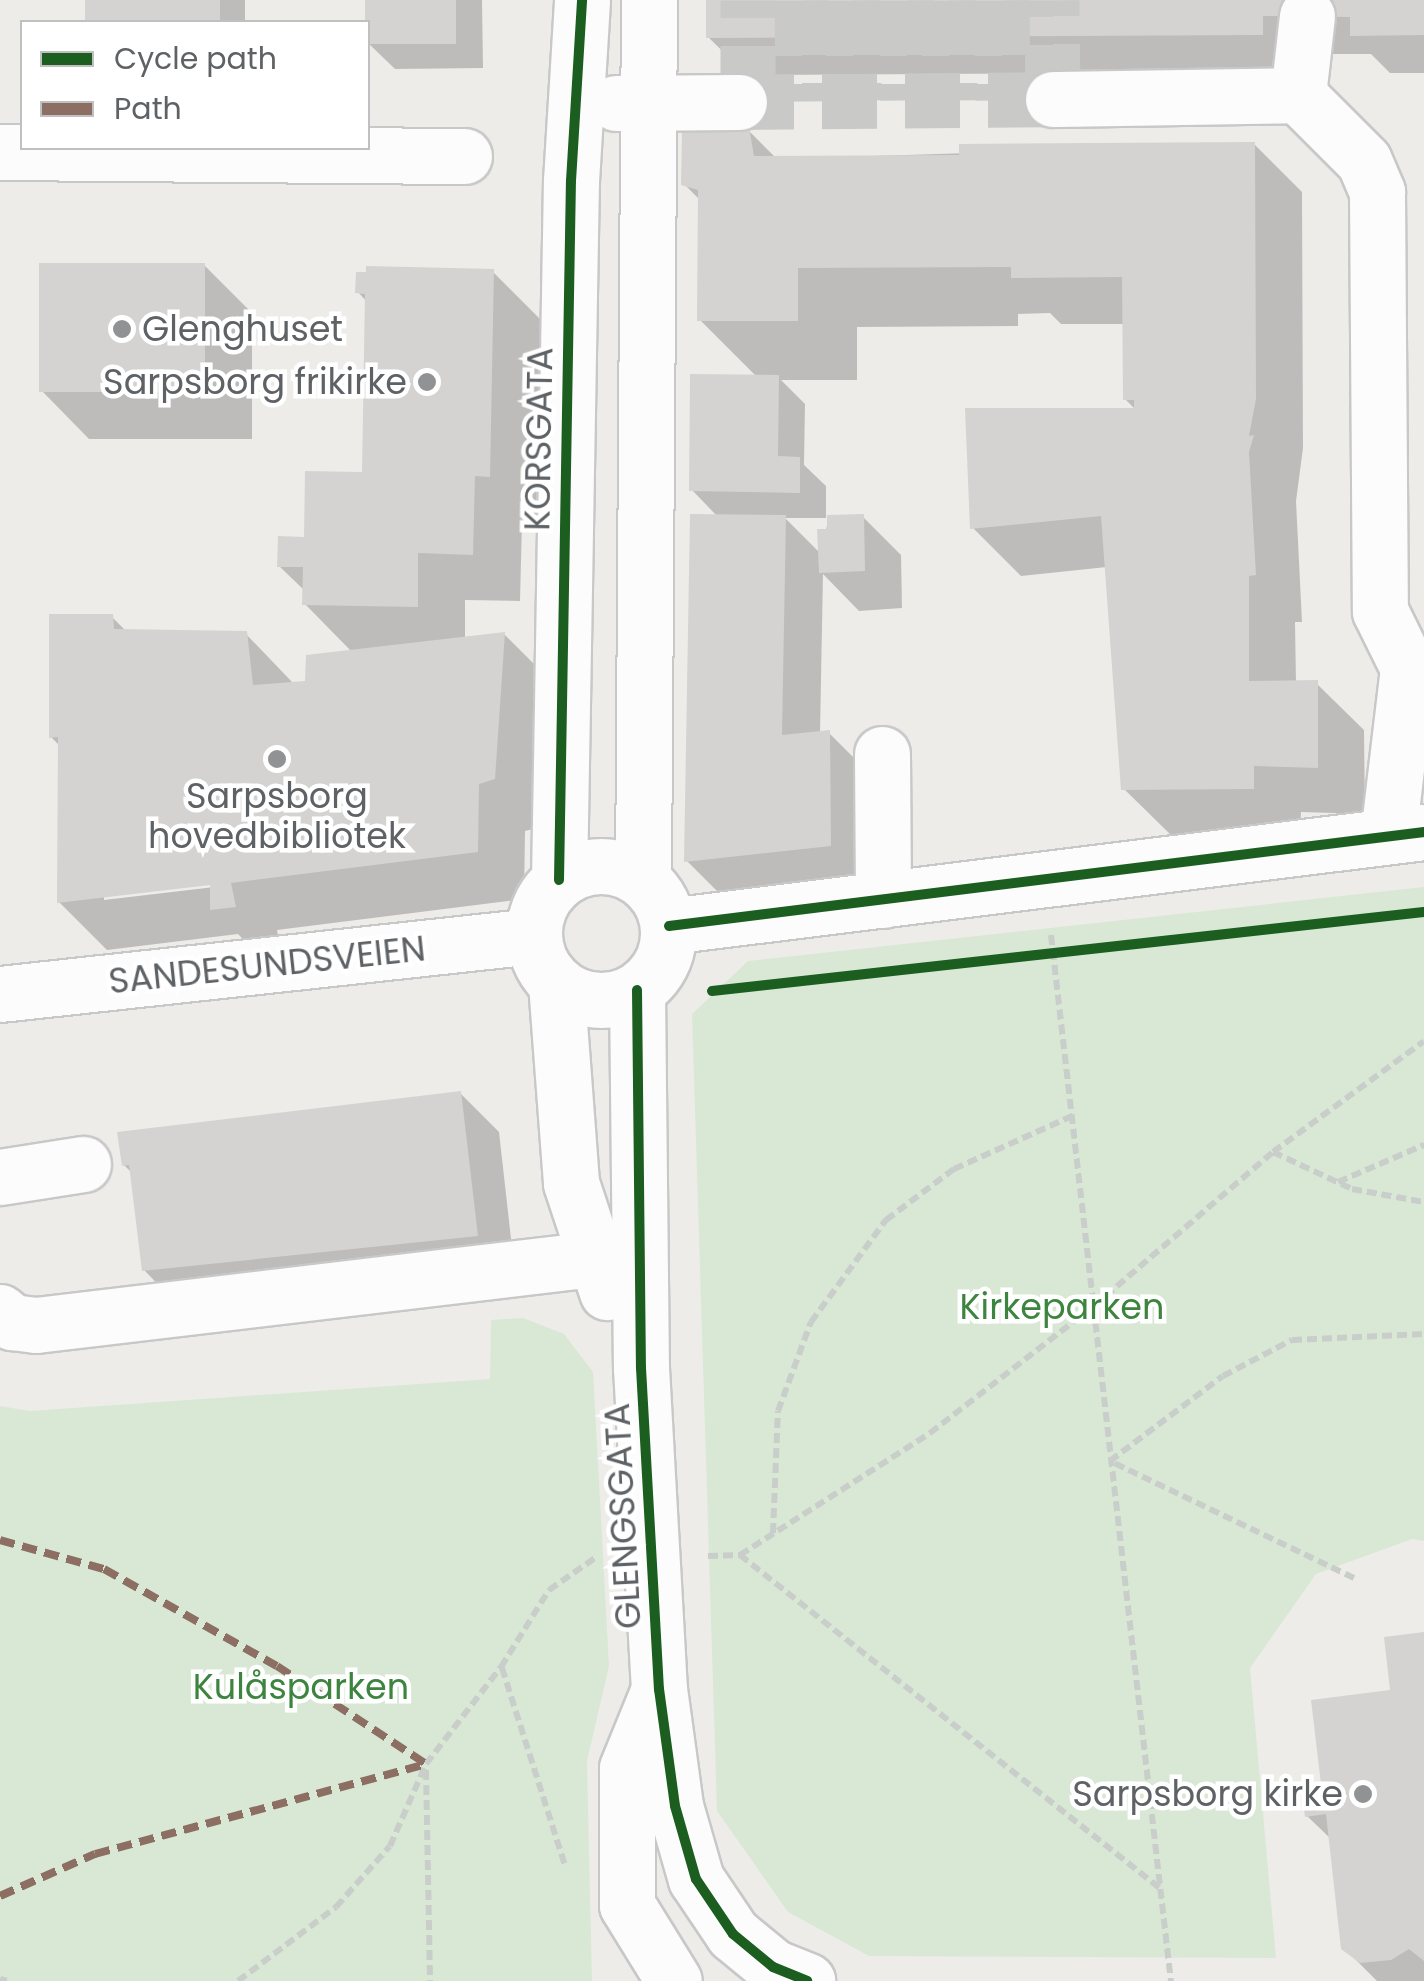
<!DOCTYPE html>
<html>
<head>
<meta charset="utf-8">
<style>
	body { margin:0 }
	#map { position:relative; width:1424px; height:1981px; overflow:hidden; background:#edece9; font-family:Poppins,sans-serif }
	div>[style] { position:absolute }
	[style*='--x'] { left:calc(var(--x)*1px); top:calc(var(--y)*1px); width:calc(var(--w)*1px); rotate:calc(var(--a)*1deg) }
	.green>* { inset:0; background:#d8e8d5 }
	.shadow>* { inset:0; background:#0003; transform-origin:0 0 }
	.building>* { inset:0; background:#d4d3d1; transform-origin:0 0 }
	.minor-tunnel>* { height:55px; margin-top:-27.5px; transform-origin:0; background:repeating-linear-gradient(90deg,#c9cac8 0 55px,transparent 0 83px) }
	.path>* { height:6px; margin-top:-3px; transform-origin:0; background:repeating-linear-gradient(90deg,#c9cecb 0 10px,transparent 0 15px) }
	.roads { filter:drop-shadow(2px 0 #c8c8c8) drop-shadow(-2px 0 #c8c8c8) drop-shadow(0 2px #c8c8c8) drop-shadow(0 -2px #c8c8c8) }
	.minor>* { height:55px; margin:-27.5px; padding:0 27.5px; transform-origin:27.5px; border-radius:27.5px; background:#fcfcfc }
	.minor>.ring { margin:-27.5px; padding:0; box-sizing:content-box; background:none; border:55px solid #fcfcfc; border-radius:50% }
	.quiet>* { height:8px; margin-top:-4px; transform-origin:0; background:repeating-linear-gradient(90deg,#8d6e63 0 15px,transparent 0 23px) }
	.cycleway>* { height:10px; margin:-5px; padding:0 5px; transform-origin:5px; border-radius:5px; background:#1b5e20 }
	.dots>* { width:28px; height:28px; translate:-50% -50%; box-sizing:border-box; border:5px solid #fff; border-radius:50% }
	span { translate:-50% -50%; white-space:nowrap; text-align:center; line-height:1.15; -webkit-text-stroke:9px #fff; paint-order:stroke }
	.poi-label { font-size:35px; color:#5e6265 }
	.left { translate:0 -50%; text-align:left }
	.right { translate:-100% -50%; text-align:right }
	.street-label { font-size:35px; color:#5e6265 }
	.park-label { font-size:35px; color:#3d853f }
	.legend { position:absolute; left:20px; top:20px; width:350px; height:130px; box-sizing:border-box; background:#fff; border:2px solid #bfc0c1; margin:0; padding:12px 18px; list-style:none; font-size:30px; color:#5e6265 }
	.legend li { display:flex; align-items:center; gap:20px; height:50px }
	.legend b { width:50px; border:2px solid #bfc0c1 }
</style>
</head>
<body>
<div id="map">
	<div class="green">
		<div style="clip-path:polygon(1424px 887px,1424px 1541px,1412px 1539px,1316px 1574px,1250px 1668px,1276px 1958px,869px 1956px,788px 1912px,717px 1811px,692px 1014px,748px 961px)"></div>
		<div style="clip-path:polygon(523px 1318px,564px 1334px,593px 1372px,609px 1666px,587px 1761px,592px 1981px,0 1981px,0 1406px,30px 1411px,490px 1379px,491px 1320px)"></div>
	</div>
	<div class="shadow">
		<div style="left:88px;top:0;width:157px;height:22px"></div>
		<div style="clip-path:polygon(368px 0,482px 0,483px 68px,395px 69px,368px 43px)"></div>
		<div style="clip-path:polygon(708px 0,1424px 0,1424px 73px,1390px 73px,1371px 54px,1300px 54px,1300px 72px,747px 75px,708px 37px)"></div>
		<div style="clip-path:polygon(evenodd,748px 130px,777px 159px,1254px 144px,1302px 192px,1303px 448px,1296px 501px,1302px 622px,1295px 622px,1296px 683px,1316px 683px,1364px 730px,1365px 814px,1301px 812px,1300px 836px,1172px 836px,1124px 789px,1107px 567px,1021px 576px,973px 528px,1136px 410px,1125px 399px,1125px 324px,1061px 324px,1050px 313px,1018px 314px,1018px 326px,857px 327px,857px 380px,781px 380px,805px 404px,804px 465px,826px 486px,826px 518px,863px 517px,901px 555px,902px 608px,859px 611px,823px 574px,820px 734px,829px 733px,867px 771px,868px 884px,725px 899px,687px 861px,718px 517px,692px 490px,757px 377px,700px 320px,701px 201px,684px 184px,748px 130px,785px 518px,829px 518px,820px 553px,785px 518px)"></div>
		<div style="clip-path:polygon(204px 265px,252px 313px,252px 439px,89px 439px,42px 391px)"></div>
		<div style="clip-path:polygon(evenodd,493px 272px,540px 319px,536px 523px,522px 522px,520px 601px,465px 600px,465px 639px,504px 634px,552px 682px,541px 827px,525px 831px,524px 899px,277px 930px,282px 954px,260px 957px,238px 934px,107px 950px,59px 902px,61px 747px,51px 737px,112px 617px,127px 632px,246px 634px,294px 684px,308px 683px,352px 652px,305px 604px,305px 591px,279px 566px,364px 475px,367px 302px,358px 292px,493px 272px,222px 881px,223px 886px,104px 900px,104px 895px,222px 881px)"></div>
		<div style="clip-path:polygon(461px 1094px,499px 1132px,515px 1274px,182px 1309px,144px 1270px,133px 1174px,124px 1165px)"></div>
		<div style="clip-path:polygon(1424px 1635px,1424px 1981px,1377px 1981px,1344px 1948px,1331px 1839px,1307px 1816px,1393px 1692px)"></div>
	</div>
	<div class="building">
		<div style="left:85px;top:0;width:135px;height:22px"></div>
		<div style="left:365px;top:0;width:91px;height:44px"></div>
		<div style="clip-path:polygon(706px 0,1424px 0,1424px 35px,1350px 36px,1350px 17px,1263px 16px,1263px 35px,706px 38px)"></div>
		<div style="clip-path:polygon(749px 127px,754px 156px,959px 155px,959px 144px,1255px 142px,1256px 399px,1249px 436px,1254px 435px,1249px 452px,1256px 575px,1249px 576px,1249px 681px,1318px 680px,1318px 768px,1254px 766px,1254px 789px,1121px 790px,1101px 516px,970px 529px,965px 408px,1134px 408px,1134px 400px,1123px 400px,1122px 277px,1011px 278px,1011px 267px,798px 268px,798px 321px,697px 321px,698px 190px,681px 185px,682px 131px)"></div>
		<div style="left:39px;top:263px;width:166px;height:129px"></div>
		<div style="clip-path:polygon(366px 266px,494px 269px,490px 477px,475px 476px,473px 555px,418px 553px,418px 607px,302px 605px,303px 567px,277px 567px,278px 536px,304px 537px,305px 471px,362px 472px,365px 294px,355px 293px,356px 272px,366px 272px)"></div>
		<div style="clip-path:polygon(690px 374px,779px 375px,778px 456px,800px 457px,800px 493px,689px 491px)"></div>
		<div style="clip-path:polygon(690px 514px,786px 515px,782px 735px,830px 730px,831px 846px,684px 862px)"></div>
		<div style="clip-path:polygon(864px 514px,865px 571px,819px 573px,817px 529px,827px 529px,827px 515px)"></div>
		<div style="clip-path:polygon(49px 614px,113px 614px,114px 629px,247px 631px,253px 685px,305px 681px,306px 655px,505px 632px,495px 779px,479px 784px,478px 852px,231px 883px,236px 907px,210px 910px,210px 885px,57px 903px,58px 737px,49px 738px)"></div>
		<div style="clip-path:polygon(461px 1091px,478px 1236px,142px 1271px,129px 1165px,122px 1166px,117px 1132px)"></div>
		<div style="clip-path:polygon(1424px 1632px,1424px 1961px,1409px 1949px,1391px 1960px,1360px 1963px,1341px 1949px,1326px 1814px,1305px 1817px,1301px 1787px,1321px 1784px,1311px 1700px,1390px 1690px,1384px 1637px)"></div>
	</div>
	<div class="minor-tunnel">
		<div style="--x:802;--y:0;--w:101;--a:89.4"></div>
		<div style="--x:853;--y:0;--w:100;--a:89.4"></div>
		<div style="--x:907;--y:0;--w:100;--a:89.4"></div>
		<div style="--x:949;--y:0;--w:100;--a:89.4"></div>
		<div style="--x:1002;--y:0;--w:100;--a:89.4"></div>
		<div style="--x:748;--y:101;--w:101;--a:-90"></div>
		<div style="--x:739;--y:102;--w:314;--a:-0.5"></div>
		<div style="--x:1053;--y:99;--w:99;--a:-90.6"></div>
	</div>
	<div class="path">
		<div style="--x:1051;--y:935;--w:1053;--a:83.46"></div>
		<div style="--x:1273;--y:1152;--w:87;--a:25.1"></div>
		<div style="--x:1352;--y:1189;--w:73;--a:10.2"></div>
		<div style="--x:1338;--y:1182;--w:94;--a:-23.3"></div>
		<div style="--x:773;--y:1533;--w:122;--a:-87.7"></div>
		<div style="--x:778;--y:1411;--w:95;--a:-69.7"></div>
		<div style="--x:811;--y:1322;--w:127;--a:-53.7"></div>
		<div style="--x:886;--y:1220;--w:85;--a:-36.9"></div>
		<div style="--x:954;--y:1169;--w:132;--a:-24.2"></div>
		<div style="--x:740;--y:1555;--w:537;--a:38.43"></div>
		<div style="--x:708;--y:1556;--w:32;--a:-2"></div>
		<div style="--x:740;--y:1555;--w:226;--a:-32.7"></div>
		<div style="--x:930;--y:1433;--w:207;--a:-37.8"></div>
		<div style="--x:1094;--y:1306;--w:236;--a:-40.7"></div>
		<div style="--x:1273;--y:1152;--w:187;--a:-36.3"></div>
		<div style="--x:1354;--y:1578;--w:271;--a:-154.4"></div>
		<div style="--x:1110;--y:1461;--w:141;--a:-37"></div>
		<div style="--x:1223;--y:1376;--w:78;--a:-27.6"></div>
		<div style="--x:1292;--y:1340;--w:132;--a:-2.6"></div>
		<div style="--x:502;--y:1668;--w:208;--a:72.3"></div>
		<div style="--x:426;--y:1770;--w:211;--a:88.9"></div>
		<div style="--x:0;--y:1979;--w:7;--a:16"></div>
		<div style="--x:238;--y:1981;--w:123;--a:-37.1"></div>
		<div style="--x:336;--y:1907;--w:81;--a:-48.5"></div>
		<div style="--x:390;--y:1846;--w:90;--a:-66.3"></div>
		<div style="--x:426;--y:1764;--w:123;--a:-52.3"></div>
		<div style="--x:501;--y:1667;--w:91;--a:-58.1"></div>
		<div style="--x:549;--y:1590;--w:56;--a:-34.8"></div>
	</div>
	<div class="roads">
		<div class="minor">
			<div style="--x:1307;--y:16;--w:80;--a:96.5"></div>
			<div style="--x:1298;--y:95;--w:93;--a:45"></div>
			<div style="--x:1364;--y:161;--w:34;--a:67"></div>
			<div style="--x:1377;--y:192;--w:419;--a:89.6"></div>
			<div style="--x:1380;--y:611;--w:64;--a:63.8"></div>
			<div style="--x:1408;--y:668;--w:169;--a:96.8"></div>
			<div style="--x:1053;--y:99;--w:245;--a:-0.9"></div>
			<div style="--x:616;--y:103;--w:123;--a:-0.5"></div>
			<div style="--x:0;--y:152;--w:464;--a:0.5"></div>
			<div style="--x:882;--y:754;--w:146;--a:89.6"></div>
			<div class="ring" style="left:534px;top:866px;width:79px;height:79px"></div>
			<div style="--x:643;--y:879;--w:879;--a:-89.61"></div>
			<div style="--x:559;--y:880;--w:699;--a:-89.02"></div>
			<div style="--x:571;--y:181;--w:181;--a:-86.5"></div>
			<div style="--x:669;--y:926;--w:761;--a:-7.1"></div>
			<div style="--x:556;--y:983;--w:201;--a:85.7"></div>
			<div style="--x:571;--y:1183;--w:115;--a:71.7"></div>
			<div style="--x:637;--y:990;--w:378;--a:89.4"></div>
			<div style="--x:641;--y:1368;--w:322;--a:86.8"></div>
			<div style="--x:659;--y:1689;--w:118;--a:82.2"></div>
			<div style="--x:675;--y:1806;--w:76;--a:74"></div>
			<div style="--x:696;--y:1879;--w:66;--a:56.1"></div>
			<div style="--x:733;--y:1934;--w:52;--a:39.5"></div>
			<div style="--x:773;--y:1967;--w:37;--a:22"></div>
			<div style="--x:0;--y:994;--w:536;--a:-6.21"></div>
			<div style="--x:0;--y:1177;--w:84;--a:-8.9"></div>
			<div style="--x:0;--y:1312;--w:16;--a:40"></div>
			<div style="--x:12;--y:1322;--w:24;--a:7"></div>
			<div style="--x:36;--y:1325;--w:561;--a:-6.76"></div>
			<div style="--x:658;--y:1692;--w:82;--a:112.2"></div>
			<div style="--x:627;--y:1768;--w:137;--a:90"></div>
			<div style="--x:627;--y:1905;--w:89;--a:58.3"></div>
		</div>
	</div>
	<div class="quiet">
		<div style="--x:0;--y:1540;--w:108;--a:15.6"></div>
		<div style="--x:104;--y:1569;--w:198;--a:29.3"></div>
		<div style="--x:277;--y:1666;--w:178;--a:33.3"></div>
		<div style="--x:0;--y:1896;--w:104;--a:-23.9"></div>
		<div style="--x:95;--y:1854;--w:343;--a:-15.2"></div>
	</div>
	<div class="cycleway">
		<div style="--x:559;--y:880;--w:699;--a:-89.02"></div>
		<div style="--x:571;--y:181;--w:181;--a:-86.5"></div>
		<div style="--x:669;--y:926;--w:761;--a:-7.1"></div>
		<div style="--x:637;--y:990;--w:378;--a:89.4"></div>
		<div style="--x:641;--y:1368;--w:322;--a:86.8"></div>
		<div style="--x:659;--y:1689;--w:118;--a:82.2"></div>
		<div style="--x:675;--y:1806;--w:76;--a:74"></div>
		<div style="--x:696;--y:1879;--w:66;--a:56.1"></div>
		<div style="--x:733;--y:1934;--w:52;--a:39.5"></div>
		<div style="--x:773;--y:1967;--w:37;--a:22"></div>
		<div style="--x:712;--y:991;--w:716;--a:-6.33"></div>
	</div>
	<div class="dots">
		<div style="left:122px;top:329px;background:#909293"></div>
		<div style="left:427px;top:382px;background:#909293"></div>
		<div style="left:277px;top:759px;background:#909293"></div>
		<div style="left:1363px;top:1794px;background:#909293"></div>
	</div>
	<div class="poi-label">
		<span class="left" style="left:142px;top:329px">Glenghuset</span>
		<span class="right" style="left:407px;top:382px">Sarpsborg frikirke</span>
		<span style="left:277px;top:816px">Sarpsborg<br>hovedbibliotek</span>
		<span class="right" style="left:1343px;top:1794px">Sarpsborg kirke</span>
	</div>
	<div class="street-label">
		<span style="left:539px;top:439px;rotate:-89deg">KORSGATA</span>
		<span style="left:267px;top:965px;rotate:-6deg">SANDESUNDSVEIEN</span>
		<span style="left:623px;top:1516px;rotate:-93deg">GLENGSGATA</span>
	</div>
	<div class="park-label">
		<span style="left:1062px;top:1307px">Kirkeparken</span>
		<span style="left:301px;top:1687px">Kulåsparken</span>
	</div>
	<ul class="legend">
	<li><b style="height:12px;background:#1b5e20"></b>Cycle path</li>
	<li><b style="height:12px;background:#8d6e63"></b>Path</li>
	</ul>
</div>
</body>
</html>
